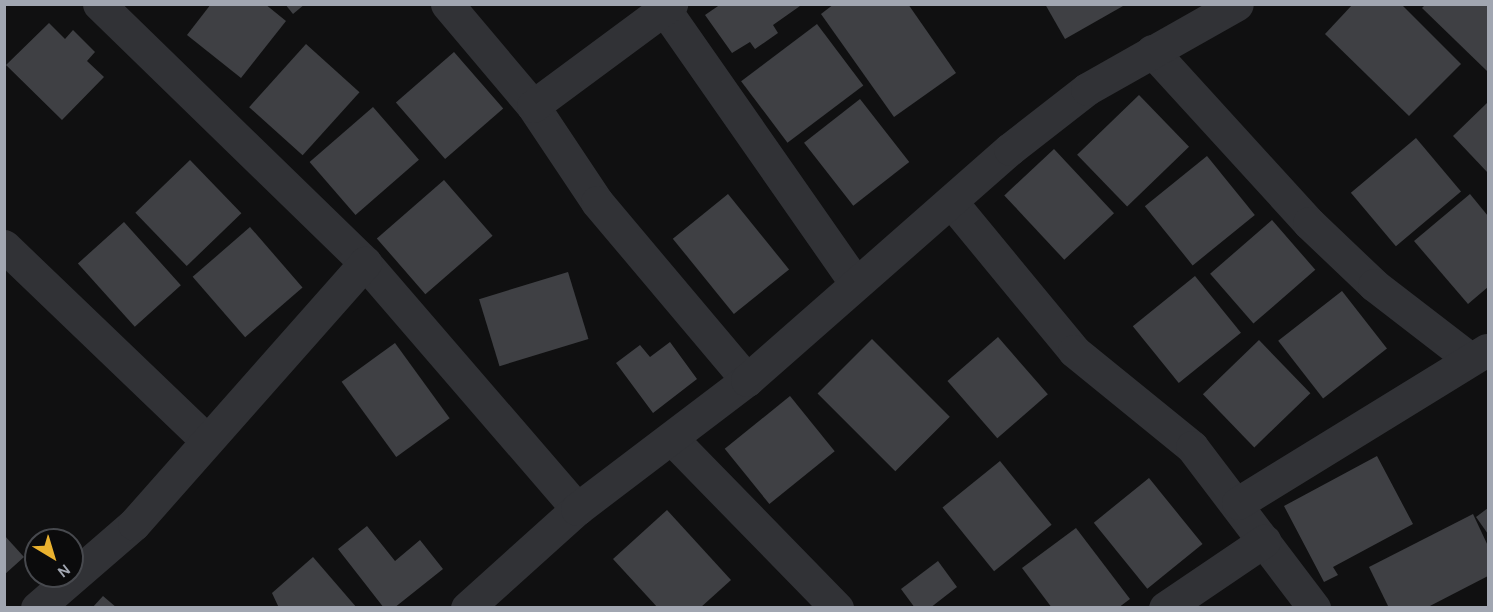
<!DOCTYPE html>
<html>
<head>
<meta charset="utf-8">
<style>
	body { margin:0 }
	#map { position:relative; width:1493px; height:612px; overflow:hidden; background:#101011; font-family:Karla,sans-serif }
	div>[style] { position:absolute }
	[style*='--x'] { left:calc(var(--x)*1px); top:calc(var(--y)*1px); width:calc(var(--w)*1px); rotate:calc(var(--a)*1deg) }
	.building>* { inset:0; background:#3f4044; transform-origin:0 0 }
	.minor>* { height:33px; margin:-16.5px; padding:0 16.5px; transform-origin:16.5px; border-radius:16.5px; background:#313236 }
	span { translate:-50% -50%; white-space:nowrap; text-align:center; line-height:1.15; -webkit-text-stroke:4.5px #0b0b0c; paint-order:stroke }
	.frame { position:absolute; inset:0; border:6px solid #a1a6b1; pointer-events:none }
	.north { position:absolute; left:24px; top:528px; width:60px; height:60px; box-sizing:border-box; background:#0b0b0c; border:2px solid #47494e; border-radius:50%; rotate:142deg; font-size:16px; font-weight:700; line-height:24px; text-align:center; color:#a1a6b1 }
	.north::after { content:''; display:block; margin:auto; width:21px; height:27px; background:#eab22f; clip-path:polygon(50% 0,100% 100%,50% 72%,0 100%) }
</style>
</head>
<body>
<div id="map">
	<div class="building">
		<div style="clip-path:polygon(211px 4px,265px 4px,286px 21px,241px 78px,187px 35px)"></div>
		<div style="clip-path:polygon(285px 4px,305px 4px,293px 14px)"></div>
		<div style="clip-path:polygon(721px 4px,799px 4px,800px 6px,773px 25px,778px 33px,755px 49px,750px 42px,732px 53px,705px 15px)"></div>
		<div style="clip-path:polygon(834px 4px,908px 4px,956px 73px,894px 117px,821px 14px)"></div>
		<div style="clip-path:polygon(1045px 4px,1122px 4px,1123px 6px,1065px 39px)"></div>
		<div style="clip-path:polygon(1353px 4px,1401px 4px,1461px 64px,1409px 116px,1325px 34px)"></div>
		<div style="clip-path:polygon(1426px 4px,1488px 4px,1488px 72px,1422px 8px)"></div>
		<div style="clip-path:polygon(49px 23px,65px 39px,73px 30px,95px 52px,87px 61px,104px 77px,62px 120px,6px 65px)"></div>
		<div style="left:817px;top:24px;width:77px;height:95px;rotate:53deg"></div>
		<div style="left:306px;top:44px;width:72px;height:85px;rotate:42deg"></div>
		<div style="left:454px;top:52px;width:75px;height:77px;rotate:49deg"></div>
		<div style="left:1139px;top:95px;width:72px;height:86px;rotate:46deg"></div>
		<div style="left:860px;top:99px;width:80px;height:71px;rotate:52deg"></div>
		<div style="clip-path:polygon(1488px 102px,1488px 173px,1453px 136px)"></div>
		<div style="left:373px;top:107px;width:70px;height:84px;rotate:49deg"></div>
		<div style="left:1416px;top:138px;width:70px;height:85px;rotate:50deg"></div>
		<div style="left:1054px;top:149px;width:88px;height:68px;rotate:47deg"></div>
		<div style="left:1207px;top:156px;width:76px;height:80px;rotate:51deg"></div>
		<div style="left:190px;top:160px;width:74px;height:76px;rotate:46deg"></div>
		<div style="left:444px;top:180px;width:74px;height:89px;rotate:49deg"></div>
		<div style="left:728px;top:194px;width:97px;height:71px;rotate:51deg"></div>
		<div style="clip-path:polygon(1470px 194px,1488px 216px,1488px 287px,1468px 304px,1414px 241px)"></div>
		<div style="left:1272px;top:220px;width:66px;height:82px;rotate:49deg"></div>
		<div style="left:124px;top:222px;width:85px;height:62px;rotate:48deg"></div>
		<div style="left:250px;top:227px;width:80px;height:76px;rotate:49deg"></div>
		<div style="left:568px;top:272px;width:70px;height:93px;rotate:73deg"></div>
		<div style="left:1195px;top:276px;width:73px;height:80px;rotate:51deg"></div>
		<div style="left:1342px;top:291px;width:73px;height:81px;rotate:52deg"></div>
		<div style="left:998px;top:337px;width:76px;height:67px;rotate:49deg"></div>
		<div style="left:872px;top:339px;width:110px;height:77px;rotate:45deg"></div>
		<div style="left:1259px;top:340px;width:74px;height:78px;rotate:46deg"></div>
		<div style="clip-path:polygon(670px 342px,697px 379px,653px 413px,616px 363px,640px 345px,650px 357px)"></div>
		<div style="left:395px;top:343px;width:93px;height:66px;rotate:54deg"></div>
		<div style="left:790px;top:396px;width:71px;height:84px;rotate:51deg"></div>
		<div style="clip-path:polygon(1377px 456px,1413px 524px,1333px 567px,1338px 575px,1324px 582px,1284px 506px)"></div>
		<div style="left:1000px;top:461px;width:82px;height:74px;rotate:51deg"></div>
		<div style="left:1149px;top:478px;width:85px;height:71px;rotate:51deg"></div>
		<div style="clip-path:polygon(1488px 508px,1488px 534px,1476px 517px)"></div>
		<div style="clip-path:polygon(667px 510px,731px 580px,700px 608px,658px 608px,613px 559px)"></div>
		<div style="clip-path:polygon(1473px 514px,1488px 546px,1488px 576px,1426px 608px,1389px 608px,1369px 567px)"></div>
		<div style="clip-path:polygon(367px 526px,395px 561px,420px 540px,443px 569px,394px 608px,384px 608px,338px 549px)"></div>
		<div style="clip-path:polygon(1076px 528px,1130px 599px,1118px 608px,1052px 608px,1022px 568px)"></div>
		<div style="clip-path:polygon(4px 535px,24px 557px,4px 575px)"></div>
		<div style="clip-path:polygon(313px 557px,357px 608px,279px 608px,272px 593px)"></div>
		<div style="clip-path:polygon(938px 561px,957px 587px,930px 608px,915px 608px,901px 589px)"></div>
		<div style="clip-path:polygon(103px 596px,117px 608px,92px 608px)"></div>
	</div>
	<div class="minor">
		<div style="--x:99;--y:4;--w:371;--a:44.2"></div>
		<div style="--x:365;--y:263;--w:325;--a:49.2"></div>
		<div style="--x:447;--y:4;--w:133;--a:49.9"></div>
		<div style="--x:533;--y:106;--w:115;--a:56.3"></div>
		<div style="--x:597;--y:202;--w:233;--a:49.9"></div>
		<div style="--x:665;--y:10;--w:332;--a:55.1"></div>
		<div style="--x:1152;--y:51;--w:233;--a:47.6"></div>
		<div style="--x:1309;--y:223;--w:90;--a:43.6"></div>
		<div style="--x:1374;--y:285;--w:121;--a:37.6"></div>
		<div style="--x:533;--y:106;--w:172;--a:-36.5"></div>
		<div style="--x:953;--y:204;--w:190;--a:50.5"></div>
		<div style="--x:1074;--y:351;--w:152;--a:39.1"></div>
		<div style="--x:1192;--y:447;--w:202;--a:52.8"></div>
		<div style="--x:4;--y:246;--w:281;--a:43.8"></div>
		<div style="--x:673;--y:440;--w:235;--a:45.7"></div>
		<div style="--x:1238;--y:503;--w:292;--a:-31.6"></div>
		<div style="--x:37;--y:608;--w:128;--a:-40.9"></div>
		<div style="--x:134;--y:524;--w:349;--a:-48.5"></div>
		<div style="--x:467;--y:608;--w:148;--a:-42"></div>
		<div style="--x:577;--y:509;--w:213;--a:-37.2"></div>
		<div style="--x:747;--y:380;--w:350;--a:-41.3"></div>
		<div style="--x:1010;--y:149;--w:98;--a:-37.9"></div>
		<div style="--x:1087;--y:89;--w:172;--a:-29.5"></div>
		<div style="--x:1165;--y:608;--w:120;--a:-34.1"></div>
	</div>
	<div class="frame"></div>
	<div class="north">N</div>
</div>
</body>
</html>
